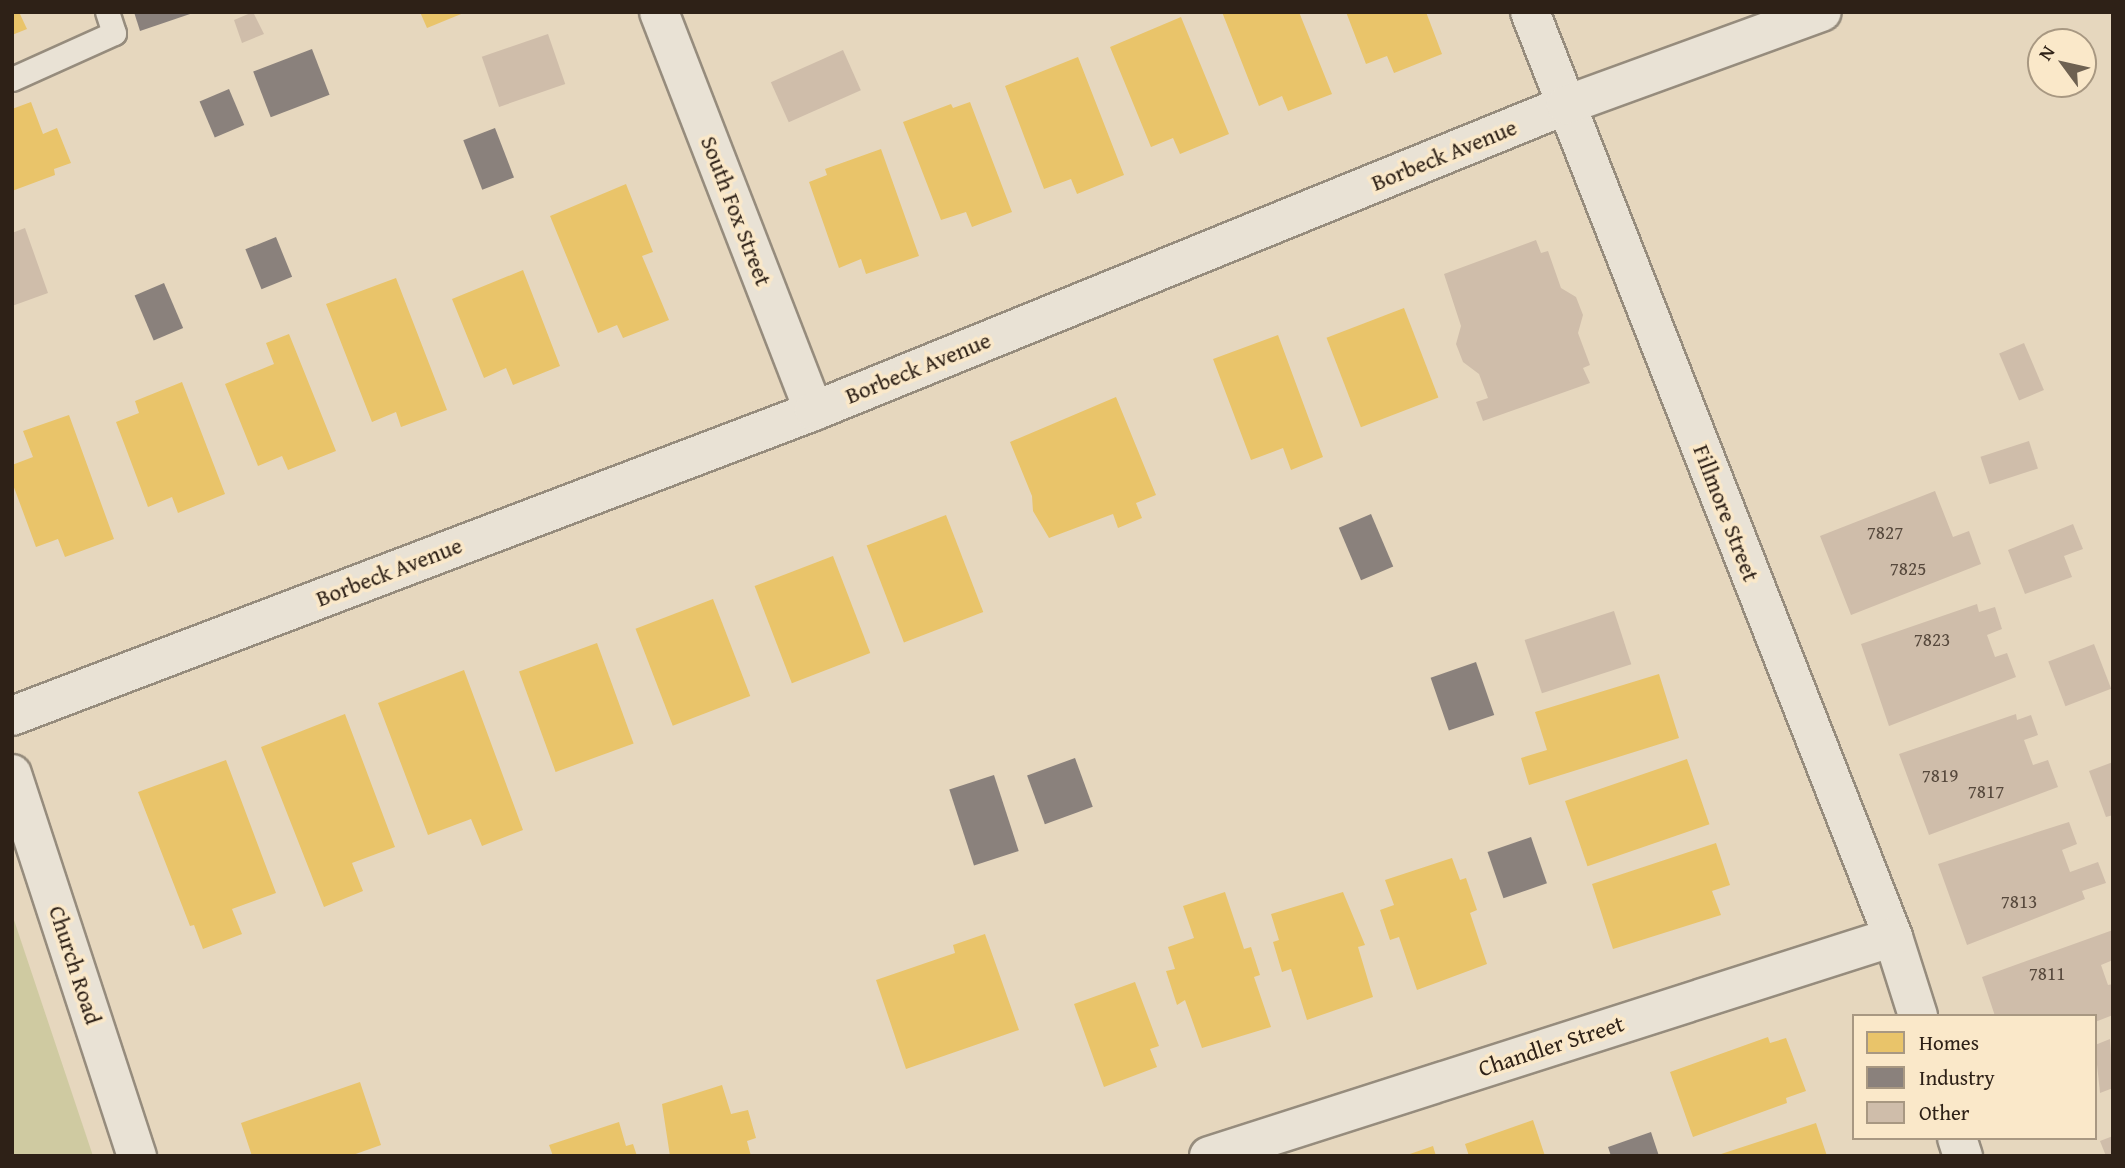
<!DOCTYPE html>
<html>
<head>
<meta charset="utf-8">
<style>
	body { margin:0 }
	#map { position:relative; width:2125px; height:1168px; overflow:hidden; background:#e6d7be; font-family:"Gentium Book Plus",serif }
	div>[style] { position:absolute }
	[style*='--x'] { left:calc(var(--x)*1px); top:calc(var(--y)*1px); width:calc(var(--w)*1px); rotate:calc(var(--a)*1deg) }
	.green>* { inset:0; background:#cfcaa1 }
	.homes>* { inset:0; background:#e9c46a; transform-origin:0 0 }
	.industry>* { inset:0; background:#8a817c; transform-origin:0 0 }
	.building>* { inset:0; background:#cfbdaa; transform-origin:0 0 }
	.roads { filter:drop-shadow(2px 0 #968c7d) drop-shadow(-2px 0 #968c7d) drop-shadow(0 2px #968c7d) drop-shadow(0 -2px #968c7d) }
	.lane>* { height:23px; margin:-11.5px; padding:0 11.5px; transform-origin:11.5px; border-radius:11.5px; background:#e9e2d5 }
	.street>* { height:38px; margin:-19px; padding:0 19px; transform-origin:19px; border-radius:19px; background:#e9e2d5 }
	.secondary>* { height:38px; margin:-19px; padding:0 19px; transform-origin:19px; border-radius:19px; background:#e9e2d5 }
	span { translate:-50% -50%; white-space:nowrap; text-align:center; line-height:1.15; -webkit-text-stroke:7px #fae8c9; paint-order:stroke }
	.number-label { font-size:19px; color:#56483c }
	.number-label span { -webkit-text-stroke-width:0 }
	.street-label { font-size:23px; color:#2e2117 }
	.frame { position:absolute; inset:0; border:14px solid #2e2117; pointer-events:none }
	.legend { position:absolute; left:1852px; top:1014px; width:245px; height:126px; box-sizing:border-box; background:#fae8c9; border:2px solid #a89882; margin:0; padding:9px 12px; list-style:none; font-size:21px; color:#2e2117 }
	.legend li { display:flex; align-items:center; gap:14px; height:35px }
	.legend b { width:35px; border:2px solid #a89882 }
	.north { position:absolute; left:2027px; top:28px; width:70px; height:70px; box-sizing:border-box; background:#fae8c9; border:2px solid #a89882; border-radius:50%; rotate:303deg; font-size:19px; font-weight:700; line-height:28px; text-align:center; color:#2e2117 }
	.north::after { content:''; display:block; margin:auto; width:24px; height:32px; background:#6e6151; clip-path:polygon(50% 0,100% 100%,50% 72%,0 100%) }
</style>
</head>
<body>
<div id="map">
	<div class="green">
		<div style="clip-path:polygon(12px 914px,93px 1156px,12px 1156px)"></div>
	</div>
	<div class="homes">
		<div style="clip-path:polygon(12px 12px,19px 12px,27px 29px,12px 35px)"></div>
		<div style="clip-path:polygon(420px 12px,466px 12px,427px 28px)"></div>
		<div style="clip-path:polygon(1222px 12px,1299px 12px,1332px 94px,1288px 111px,1282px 96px,1259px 106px)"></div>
		<div style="clip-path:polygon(1346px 12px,1426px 12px,1442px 54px,1394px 73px,1387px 56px,1366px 64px)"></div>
		<div style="clip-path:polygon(1181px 17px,1229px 134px,1180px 154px,1173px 138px,1151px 147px,1110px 47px)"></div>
		<div style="clip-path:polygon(1078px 57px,1124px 175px,1077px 194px,1071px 179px,1044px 189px,1005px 86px)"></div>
		<div style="clip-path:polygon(31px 102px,43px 134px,57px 128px,71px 163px,54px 169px,55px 175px,12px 191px,12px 109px)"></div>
		<div style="clip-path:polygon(970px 102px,1012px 212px,972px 227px,966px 212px,941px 220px,903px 122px,951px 104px,953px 108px)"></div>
		<div style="clip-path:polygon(881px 149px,919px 256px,866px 274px,861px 259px,839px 268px,809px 182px,827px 175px,825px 169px)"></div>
		<div style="clip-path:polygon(626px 184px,653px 252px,642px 256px,669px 320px,623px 338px,617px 325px,598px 333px,550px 216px)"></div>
		<div style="clip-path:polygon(523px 270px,560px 366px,513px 385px,506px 368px,484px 378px,452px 299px)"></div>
		<div style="clip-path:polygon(396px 278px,447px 410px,401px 427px,396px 412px,372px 422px,326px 304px)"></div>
		<div style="left:1404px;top:308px;width:96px;height:83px;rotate:69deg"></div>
		<div style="clip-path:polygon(289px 334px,336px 451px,288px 470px,282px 456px,258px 466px,225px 384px,274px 364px,266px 343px)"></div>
		<div style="clip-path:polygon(1278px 335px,1323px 457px,1291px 470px,1283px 448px,1251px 460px,1213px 359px)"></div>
		<div style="clip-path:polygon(182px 382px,225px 494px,178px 513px,172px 497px,148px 507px,116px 422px,139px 413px,135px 401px)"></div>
		<div style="clip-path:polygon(1116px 397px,1156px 495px,1136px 503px,1142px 518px,1118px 528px,1113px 514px,1049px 538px,1033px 511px,1032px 496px,1010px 442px)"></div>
		<div style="clip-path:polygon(69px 415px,114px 539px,65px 557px,58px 539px,36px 547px,12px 482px,12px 465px,33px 457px,23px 431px)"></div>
		<div style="left:946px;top:515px;width:104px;height:85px;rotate:69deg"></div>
		<div style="left:833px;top:556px;width:104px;height:84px;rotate:69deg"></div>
		<div style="left:713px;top:599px;width:104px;height:83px;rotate:69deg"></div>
		<div style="left:597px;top:643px;width:107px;height:83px;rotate:70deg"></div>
		<div style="clip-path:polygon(464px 670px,523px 830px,482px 846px,471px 819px,428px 835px,378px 703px)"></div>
		<div style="clip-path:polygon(1659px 674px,1679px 738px,1529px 785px,1521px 758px,1547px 750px,1535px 712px)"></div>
		<div style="clip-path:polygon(345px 714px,395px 847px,352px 863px,363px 891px,324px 907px,261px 747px)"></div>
		<div style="left:1687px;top:759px;width:69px;height:129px;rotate:71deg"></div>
		<div style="clip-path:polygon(226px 760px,276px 893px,232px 909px,242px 934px,203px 949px,194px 925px,190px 926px,138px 792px)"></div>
		<div style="clip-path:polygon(1716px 843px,1730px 885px,1712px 891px,1721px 915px,1613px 949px,1592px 884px)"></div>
		<div style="clip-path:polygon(1452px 858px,1460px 880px,1466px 878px,1477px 910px,1470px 913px,1487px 964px,1417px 990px,1399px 937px,1390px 940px,1380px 910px,1394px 905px,1385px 880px)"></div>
		<div style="clip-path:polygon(1225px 892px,1244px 949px,1251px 947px,1260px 975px,1254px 977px,1271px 1027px,1202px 1048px,1185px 1000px,1177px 1005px,1166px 971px,1175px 969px,1168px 947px,1194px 938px,1183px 906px)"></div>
		<div style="clip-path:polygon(1343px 892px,1365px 945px,1358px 947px,1373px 997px,1307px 1020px,1291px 969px,1282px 972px,1273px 942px,1279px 940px,1271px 914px)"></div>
		<div style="clip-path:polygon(985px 934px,1019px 1030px,906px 1069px,876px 980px,955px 953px,953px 945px)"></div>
		<div style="clip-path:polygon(1135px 982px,1159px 1046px,1150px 1049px,1157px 1067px,1104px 1087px,1074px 1004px)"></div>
		<div style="clip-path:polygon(1768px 1037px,1770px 1043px,1786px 1038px,1806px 1091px,1786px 1098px,1787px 1103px,1693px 1137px,1670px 1072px)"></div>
		<div style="clip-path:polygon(360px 1082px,381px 1145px,350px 1156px,252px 1156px,241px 1123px)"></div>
		<div style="clip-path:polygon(722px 1085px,731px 1114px,748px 1110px,756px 1138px,747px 1141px,751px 1156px,670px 1156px,662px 1104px)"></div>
		<div style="clip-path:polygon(1533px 1120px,1545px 1156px,1469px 1156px,1465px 1144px)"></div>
		<div style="clip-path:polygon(619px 1122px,626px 1146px,633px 1144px,637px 1156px,553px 1156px,549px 1145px)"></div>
		<div style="clip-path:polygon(1816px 1123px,1827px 1156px,1718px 1156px,1718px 1155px)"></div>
		<div style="clip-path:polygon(1433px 1146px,1436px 1156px,1407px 1156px,1407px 1155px)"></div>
	</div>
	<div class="industry">
		<div style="clip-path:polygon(134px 12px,193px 12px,193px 13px,140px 31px)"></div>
		<div style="left:312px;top:49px;width:49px;height:63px;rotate:69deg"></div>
		<div style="left:229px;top:89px;width:39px;height:32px;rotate:67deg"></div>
		<div style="left:495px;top:128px;width:53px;height:34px;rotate:69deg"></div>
		<div style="left:276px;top:237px;width:43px;height:33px;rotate:68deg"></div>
		<div style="left:164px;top:283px;width:49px;height:32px;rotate:67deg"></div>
		<div style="left:1371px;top:514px;width:57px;height:35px;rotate:67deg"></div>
		<div style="left:1476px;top:662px;width:56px;height:48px;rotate:71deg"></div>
		<div style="left:1075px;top:758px;width:52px;height:51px;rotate:70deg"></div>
		<div style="left:994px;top:775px;width:80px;height:47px;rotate:72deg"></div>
		<div style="left:1531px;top:837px;width:49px;height:46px;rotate:71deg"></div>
		<div style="clip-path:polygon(1651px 1132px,1659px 1156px,1611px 1156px,1608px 1147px)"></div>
	</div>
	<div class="building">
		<div style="clip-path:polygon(253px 12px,264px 34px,242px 43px,234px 20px)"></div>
		<div style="left:548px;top:34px;width:53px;height:70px;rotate:71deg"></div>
		<div style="left:843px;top:50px;width:44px;height:79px;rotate:66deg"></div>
		<div style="clip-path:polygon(25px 228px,48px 293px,12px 306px,12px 233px)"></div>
		<div style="clip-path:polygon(1536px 240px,1541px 253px,1548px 251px,1561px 288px,1576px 297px,1583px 315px,1578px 333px,1590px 365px,1583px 368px,1590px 383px,1483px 421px,1476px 402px,1488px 398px,1479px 374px,1463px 362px,1456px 344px,1461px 326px,1444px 274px)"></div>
		<div style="left:2024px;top:343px;width:51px;height:27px;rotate:67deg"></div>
		<div style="left:2029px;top:441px;width:29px;height:51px;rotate:72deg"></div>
		<div style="clip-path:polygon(1935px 491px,1953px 537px,1969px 531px,1981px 564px,1851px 615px,1820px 536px)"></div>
		<div style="clip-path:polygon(2073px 524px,2083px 549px,2064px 556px,2072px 577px,2025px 594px,2008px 550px)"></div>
		<div style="clip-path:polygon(1977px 604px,1979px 612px,1995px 607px,2002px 629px,1987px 635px,1995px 657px,2007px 653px,2016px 677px,1889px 726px,1861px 644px)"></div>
		<div style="left:1614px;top:611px;width:56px;height:94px;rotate:72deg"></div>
		<div style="left:2094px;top:644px;width:48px;height:49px;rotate:69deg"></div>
		<div style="clip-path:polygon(2016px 714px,2017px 720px,2031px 715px,2038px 735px,2024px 740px,2033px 765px,2048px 760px,2058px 787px,1929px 835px,1899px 754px)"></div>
		<div style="clip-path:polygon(2113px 762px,2113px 815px,2106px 817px,2089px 771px)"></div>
		<div style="clip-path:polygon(2069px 822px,2077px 844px,2062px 850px,2070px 872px,2098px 862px,2106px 883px,2082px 891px,2085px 899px,1967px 945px,1938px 864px)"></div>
		<div style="clip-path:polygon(2113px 930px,2113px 960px,2101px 965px,2108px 985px,2113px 984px,2113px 1015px,2095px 1022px,2095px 1016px,1995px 1016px,1982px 977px)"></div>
		<div style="clip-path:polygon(2110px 1039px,2113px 1088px,2100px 1093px,2095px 1045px)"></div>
		<div style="clip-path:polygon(2113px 1136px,2113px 1156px,2106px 1156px,2100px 1141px)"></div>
	</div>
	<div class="roads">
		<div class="lane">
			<div style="--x:12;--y:79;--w:112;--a:-24.3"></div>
			<div style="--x:114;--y:33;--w:22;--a:-108"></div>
		</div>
		<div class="street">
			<div style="--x:659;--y:12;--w:428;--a:68.8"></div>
			<div style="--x:1530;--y:12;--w:994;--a:68.57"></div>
			<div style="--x:1893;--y:937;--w:83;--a:72.4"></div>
			<div style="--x:12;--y:716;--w:858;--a:-20.82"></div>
			<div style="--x:814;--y:411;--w:812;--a:-22.14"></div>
			<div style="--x:1566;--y:105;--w:272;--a:-20"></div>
			<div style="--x:1957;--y:1138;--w:19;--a:72"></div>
			<div style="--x:1209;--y:1156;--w:718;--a:-17.75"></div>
		</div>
		<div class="secondary">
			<div style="--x:12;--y:774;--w:402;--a:71.9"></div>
		</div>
	</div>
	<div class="number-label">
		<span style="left:1885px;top:533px">7827</span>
		<span style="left:1908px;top:569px">7825</span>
		<span style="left:1932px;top:640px">7823</span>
		<span style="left:1940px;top:776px">7819</span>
		<span style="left:1986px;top:792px">7817</span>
		<span style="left:2019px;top:902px">7813</span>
		<span style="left:2047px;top:974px">7811</span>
	</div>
	<div class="street-label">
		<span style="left:1444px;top:155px;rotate:-22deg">Borbeck Avenue</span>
		<span style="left:736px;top:211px;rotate:69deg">South Fox Street</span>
		<span style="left:918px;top:368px;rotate:-22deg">Borbeck Avenue</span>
		<span style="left:1726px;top:513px;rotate:69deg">Fillmore Street</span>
		<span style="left:389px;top:572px;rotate:-21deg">Borbeck Avenue</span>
		<span style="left:75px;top:965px;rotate:72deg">Church Road</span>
		<span style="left:1551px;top:1046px;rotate:-18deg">Chandler Street</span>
	</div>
	<div class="frame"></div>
	<ul class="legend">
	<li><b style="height:19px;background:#e9c46a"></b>Homes</li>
	<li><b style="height:19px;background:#8a817c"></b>Industry</li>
	<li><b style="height:19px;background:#cfbdaa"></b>Other</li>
	</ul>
	<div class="north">N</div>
</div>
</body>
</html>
